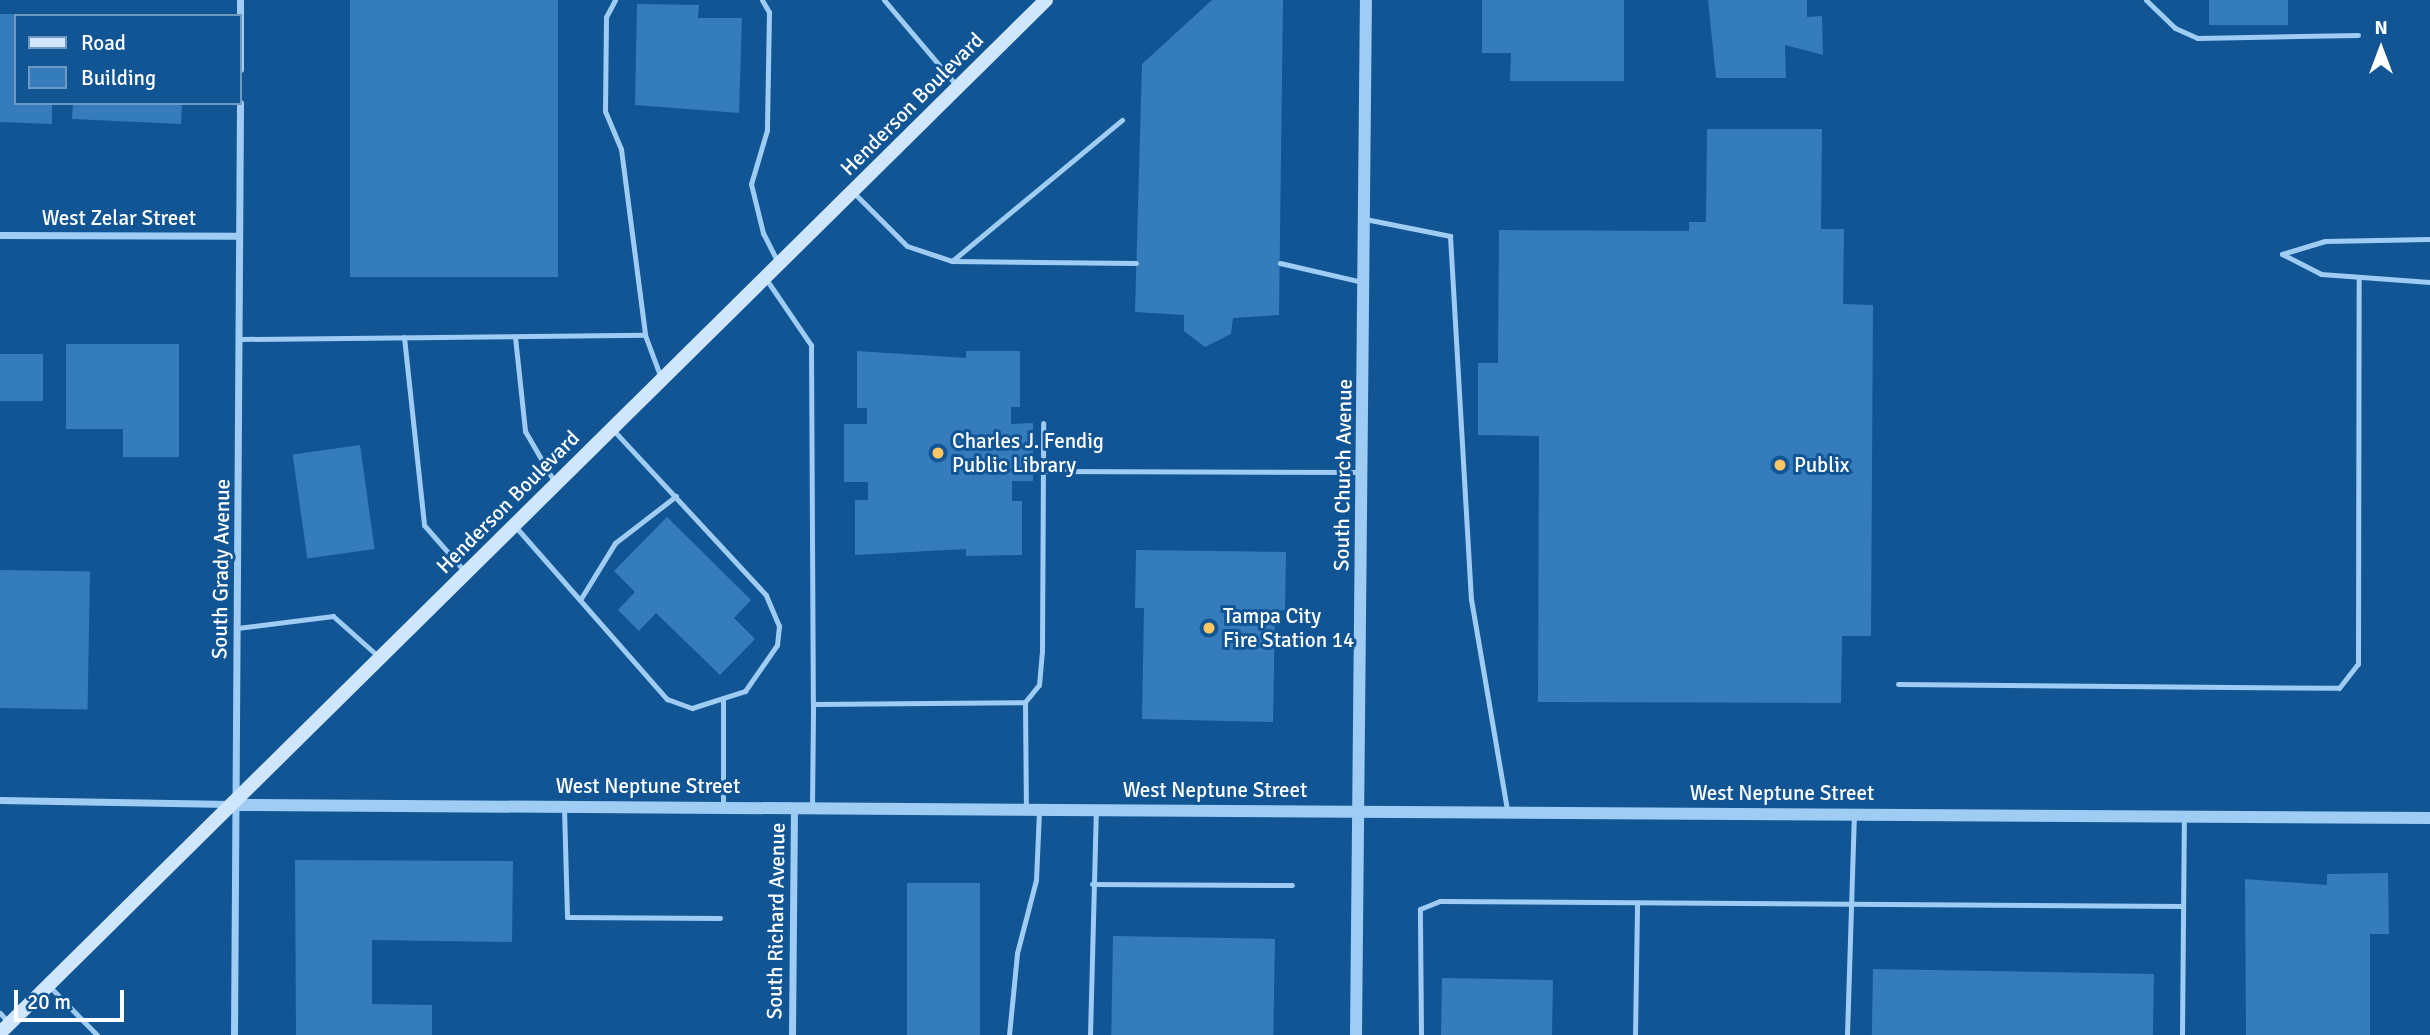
<!DOCTYPE html>
<html>
<head>
<meta charset="utf-8">
<style>
	body { margin:0 }
	#map { position:relative; width:2430px; height:1035px; overflow:hidden; background:#115595; font-family:Signika,sans-serif }
	div>[style] { position:absolute }
	[style*='--x'] { left:calc(var(--x)*1px); top:calc(var(--y)*1px); width:calc(var(--w)*1px); rotate:calc(var(--a)*1deg) }
	.building>* { inset:0; background:#347cbc; transform-origin:0 0 }
	.service>* { height:5px; margin:-2.5px; padding:0 2.5px; transform-origin:2.5px; border-radius:2.5px; background:#9fccf3 }
	.minor>* { height:7px; margin:-3.5px; padding:0 3.5px; transform-origin:3.5px; border-radius:3.5px; background:#9fccf3 }
	.tertiary>* { height:12px; margin:-6px; padding:0 6px; transform-origin:6px; border-radius:6px; background:#9fccf3 }
	.secondary>* { height:14px; margin:-7px; padding:0 7px; transform-origin:7px; border-radius:7px; background:#cfe6fd }
	.dots>* { width:19px; height:19px; translate:-50% -50%; box-sizing:border-box; border:4px solid #115595; border-radius:50% }
	span { translate:-50% -50%; white-space:nowrap; text-align:center; line-height:1.15; -webkit-text-stroke:6px #115595; paint-order:stroke }
	.street-label { font-size:21px; color:#fff }
	.poi-label { font-size:21px; color:#fff }
	.left { translate:0 -50%; text-align:left }
	.legend { position:absolute; left:14px; top:14px; width:228px; height:91px; box-sizing:border-box; background:#115595; border:2px solid #7099bf; margin:0; padding:9px 12px; list-style:none; font-size:21px; color:#fff }
	.legend li { display:flex; align-items:center; gap:14px; height:35px }
	.legend b { width:35px; border:2px solid #7099bf }
	.north { position:absolute; left:2346px; top:14px; width:70px; height:70px; -webkit-text-stroke:5px #115595; paint-order:stroke; rotate:0deg; font-size:19px; font-weight:700; line-height:28px; text-align:center; color:#fff }
	.north::after { content:''; display:block; margin:auto; width:24px; height:32px; background:#fff; clip-path:polygon(50% 0,100% 100%,50% 72%,0 100%) }
	.scale { position:absolute; left:14px; top:990px; width:110px; height:32px; box-sizing:border-box; border:4px solid #fff; border-top:0; padding-left:9px; font-size:21px; line-height:24px; white-space:nowrap; color:#fff; -webkit-text-stroke:5px #115595; paint-order:stroke }
</style>
</head>
<body>
<div id="map">
	<div class="building">
		<div style="left:350px;top:0;width:208px;height:277px"></div>
		<div style="clip-path:polygon(1212px 0,1283px 0,1279px 315px,1233px 318px,1231px 334px,1205px 347px,1184px 331px,1184px 315px,1135px 312px,1142px 64px)"></div>
		<div style="clip-path:polygon(1482px 0,1624px 0,1624px 81px,1510px 81px,1511px 53px,1482px 53px)"></div>
		<div style="clip-path:polygon(1708px 0,1807px 0,1807px 17px,1822px 16px,1823px 55px,1785px 45px,1786px 78px,1716px 78px)"></div>
		<div style="left:2209px;top:0;width:79px;height:25px"></div>
		<div style="clip-path:polygon(637px 4px,699px 5px,698px 18px,742px 18px,739px 113px,635px 105px)"></div>
		<div style="clip-path:polygon(0 14px,16px 14px,16px 103px,52px 103px,52px 124px,0 122px)"></div>
		<div style="clip-path:polygon(73px 103px,182px 103px,181px 124px,72px 119px)"></div>
		<div style="clip-path:polygon(1707px 129px,1822px 129px,1821px 229px,1844px 229px,1843px 304px,1873px 305px,1871px 636px,1842px 636px,1841px 703px,1538px 702px,1539px 436px,1478px 435px,1478px 363px,1498px 363px,1499px 230px,1689px 231px,1689px 222px,1706px 222px)"></div>
		<div style="clip-path:polygon(66px 344px,179px 344px,179px 457px,123px 457px,123px 429px,66px 429px)"></div>
		<div style="clip-path:polygon(857px 351px,966px 358px,966px 351px,1020px 351px,1020px 407px,1011px 407px,1011px 424px,1033px 423px,1033px 481px,1012px 481px,1012px 501px,1022px 501px,1022px 555px,966px 556px,966px 549px,855px 555px,855px 500px,868px 500px,868px 482px,844px 482px,844px 424px,867px 424px,867px 408px,857px 408px)"></div>
		<div style="left:0;top:354px;width:43px;height:47px"></div>
		<div style="left:360px;top:445px;width:105px;height:68px;rotate:82deg"></div>
		<div style="clip-path:polygon(667px 517px,751px 600px,734px 618px,755px 639px,720px 675px,656px 613px,639px 631px,618px 610px,635px 592px,614px 571px)"></div>
		<div style="clip-path:polygon(1136px 550px,1286px 552px,1285px 610px,1275px 610px,1273px 722px,1142px 719px,1144px 608px,1135px 608px)"></div>
		<div style="left:0;top:570px;width:90px;height:138px;rotate:1deg"></div>
		<div style="clip-path:polygon(295px 860px,513px 861px,512px 942px,372px 940px,372px 1004px,432px 1005px,432px 1035px,296px 1035px)"></div>
		<div style="clip-path:polygon(2388px 873px,2389px 934px,2370px 934px,2370px 1035px,2246px 1035px,2245px 879px,2327px 885px,2327px 874px)"></div>
		<div style="left:907px;top:883px;width:73px;height:152px"></div>
		<div style="left:1113px;top:936px;width:162px;height:99px;rotate:1deg"></div>
		<div style="left:1873px;top:969px;width:281px;height:66px;rotate:1deg"></div>
		<div style="left:1442px;top:978px;width:111px;height:57px;rotate:1deg"></div>
	</div>
	<div class="service">
		<div style="--x:615;--y:0;--w:19;--a:118"></div>
		<div style="--x:606;--y:17;--w:94;--a:90.6"></div>
		<div style="--x:605;--y:111;--w:41;--a:67.2"></div>
		<div style="--x:621;--y:149;--w:188;--a:82.6"></div>
		<div style="--x:645;--y:335;--w:46;--a:69.6"></div>
		<div style="--x:762;--y:0;--w:14;--a:60"></div>
		<div style="--x:769;--y:12;--w:118;--a:91"></div>
		<div style="--x:767;--y:130;--w:56;--a:106.5"></div>
		<div style="--x:751;--y:184;--w:50;--a:76.2"></div>
		<div style="--x:763;--y:233;--w:34;--a:63"></div>
		<div style="--x:884;--y:0;--w:111;--a:49.7"></div>
		<div style="--x:2146;--y:0;--w:40;--a:44"></div>
		<div style="--x:2175;--y:28;--w:24;--a:24"></div>
		<div style="--x:2197;--y:38;--w:161;--a:-1.1"></div>
		<div style="--x:853;--y:192;--w:76;--a:45"></div>
		<div style="--x:907;--y:246;--w:47;--a:18.4"></div>
		<div style="--x:952;--y:261;--w:184;--a:0.6"></div>
		<div style="--x:1365;--y:219;--w:87;--a:11.3"></div>
		<div style="--x:1450;--y:236;--w:364;--a:86.7"></div>
		<div style="--x:1471;--y:599;--w:214;--a:80.3"></div>
		<div style="--x:2282;--y:254;--w:44;--a:27.1"></div>
		<div style="--x:2321;--y:274;--w:109;--a:4.2"></div>
		<div style="--x:2282;--y:254;--w:45;--a:-16.8"></div>
		<div style="--x:2325;--y:241;--w:105;--a:-1.1"></div>
		<div style="--x:952;--y:261;--w:221;--a:-39.7"></div>
		<div style="--x:1280;--y:263;--w:84;--a:13"></div>
		<div style="--x:766;--y:279;--w:80;--a:55.7"></div>
		<div style="--x:811;--y:345;--w:359;--a:89.7"></div>
		<div style="--x:404;--y:337;--w:189;--a:83.9"></div>
		<div style="--x:424;--y:525;--w:64;--a:48.8"></div>
		<div style="--x:515;--y:337;--w:95;--a:83.9"></div>
		<div style="--x:525;--y:431;--w:60;--a:60"></div>
		<div style="--x:242;--y:339;--w:403;--a:-0.6"></div>
		<div style="--x:1043;--y:471;--w:319;--a:0.2"></div>
		<div style="--x:514;--y:525;--w:232;--a:48.7"></div>
		<div style="--x:667;--y:699;--w:27;--a:20"></div>
		<div style="--x:692;--y:708;--w:56;--a:-17.8"></div>
		<div style="--x:745;--y:691;--w:56;--a:-55.2"></div>
		<div style="--x:777;--y:645;--w:19;--a:-84"></div>
		<div style="--x:779;--y:626;--w:34;--a:-113"></div>
		<div style="--x:766;--y:595;--w:224;--a:-132.8"></div>
		<div style="--x:580;--y:600;--w:67;--a:-58.4"></div>
		<div style="--x:615;--y:543;--w:77;--a:-37.6"></div>
		<div style="--x:237;--y:628;--w:97;--a:-7.1"></div>
		<div style="--x:333;--y:616;--w:62;--a:41.7"></div>
		<div style="--x:1898;--y:684;--w:441;--a:0.5"></div>
		<div style="--x:2339;--y:688;--w:31;--a:-52"></div>
		<div style="--x:2358;--y:664;--w:386;--a:-89.9"></div>
		<div style="--x:723;--y:701;--w:104;--a:90"></div>
		<div style="--x:1025;--y:702;--w:22;--a:-51"></div>
		<div style="--x:1039;--y:685;--w:33;--a:-85"></div>
		<div style="--x:1042;--y:652;--w:229;--a:-89.7"></div>
		<div style="--x:812;--y:807;--w:103;--a:-89.4"></div>
		<div style="--x:813;--y:704;--w:212;--a:-0.5"></div>
		<div style="--x:1025;--y:702;--w:106;--a:89.5"></div>
		<div style="--x:564;--y:808;--w:109;--a:88.4"></div>
		<div style="--x:567;--y:917;--w:153;--a:0.4"></div>
		<div style="--x:1092;--y:884;--w:200;--a:0.3"></div>
		<div style="--x:50;--y:987;--w:67;--a:45.6"></div>
		<div style="--x:0;--y:1013;--w:15;--a:48"></div>
		<div style="--x:1009;--y:1035;--w:82;--a:-84.4"></div>
		<div style="--x:1017;--y:953;--w:75;--a:-75.4"></div>
		<div style="--x:1036;--y:880;--w:69;--a:-87.5"></div>
		<div style="--x:1090;--y:1035;--w:225;--a:-88.5"></div>
		<div style="--x:1421;--y:1035;--w:126;--a:-90.5"></div>
		<div style="--x:1420;--y:909;--w:22;--a:-22"></div>
		<div style="--x:1440;--y:901;--w:743;--a:0.39"></div>
		<div style="--x:1635;--y:1035;--w:132;--a:-89.1"></div>
		<div style="--x:1847;--y:1035;--w:219;--a:-88.2"></div>
		<div style="--x:2182;--y:1035;--w:216;--a:-89.5"></div>
	</div>
	<div class="minor">
		<div style="--x:240;--y:69;--w:69;--a:-90"></div>
		<div style="--x:0;--y:235;--w:239;--a:0.2"></div>
		<div style="--x:0;--y:800;--w:229;--a:1"></div>
		<div style="--x:234;--y:1035;--w:932;--a:-89.63"></div>
		<div style="--x:792;--y:1035;--w:228;--a:-89.5"></div>
	</div>
	<div class="tertiary">
		<div style="--x:236;--y:805;--w:2194;--a:0.34"></div>
		<div style="--x:1356;--y:1035;--w:1035;--a:-89.45"></div>
	</div>
	<div class="secondary">
		<div style="--x:0;--y:1033;--w:1470;--a:-44.64"></div>
	</div>
	<div class="dots">
		<div style="left:938px;top:453px;background:#ffc662"></div>
		<div style="left:1780px;top:465px;background:#ffc662"></div>
		<div style="left:1209px;top:628px;background:#ffc662"></div>
	</div>
	<div class="street-label">
		<span style="left:912px;top:104px;rotate:-45deg">Henderson Boulevard</span>
		<span style="left:119px;top:218px">West Zelar Street</span>
		<span style="left:1343px;top:475px;rotate:-89deg">South Church Avenue</span>
		<span style="left:508px;top:502px;rotate:-45deg">Henderson Boulevard</span>
		<span style="left:221px;top:569px;rotate:-89deg">South Grady Avenue</span>
		<span style="left:648px;top:786px">West Neptune Street</span>
		<span style="left:1215px;top:790px">West Neptune Street</span>
		<span style="left:1782px;top:793px">West Neptune Street</span>
		<span style="left:776px;top:921px;rotate:-89deg">South Richard Avenue</span>
	</div>
	<div class="poi-label">
		<span class="left" style="left:952px;top:453px">Charles J. Fendig<br>Public Library</span>
		<span class="left" style="left:1794px;top:465px">Publix</span>
		<span class="left" style="left:1223px;top:628px">Tampa City<br>Fire Station 14</span>
	</div>
	<ul class="legend">
	<li><b style="height:9px;background:#cfe6fd"></b>Road</li>
	<li><b style="height:19px;background:#347cbc"></b>Building</li>
	</ul>
	<div class="north">N</div>
	<div class="scale">20 m</div>
</div>
</body>
</html>
